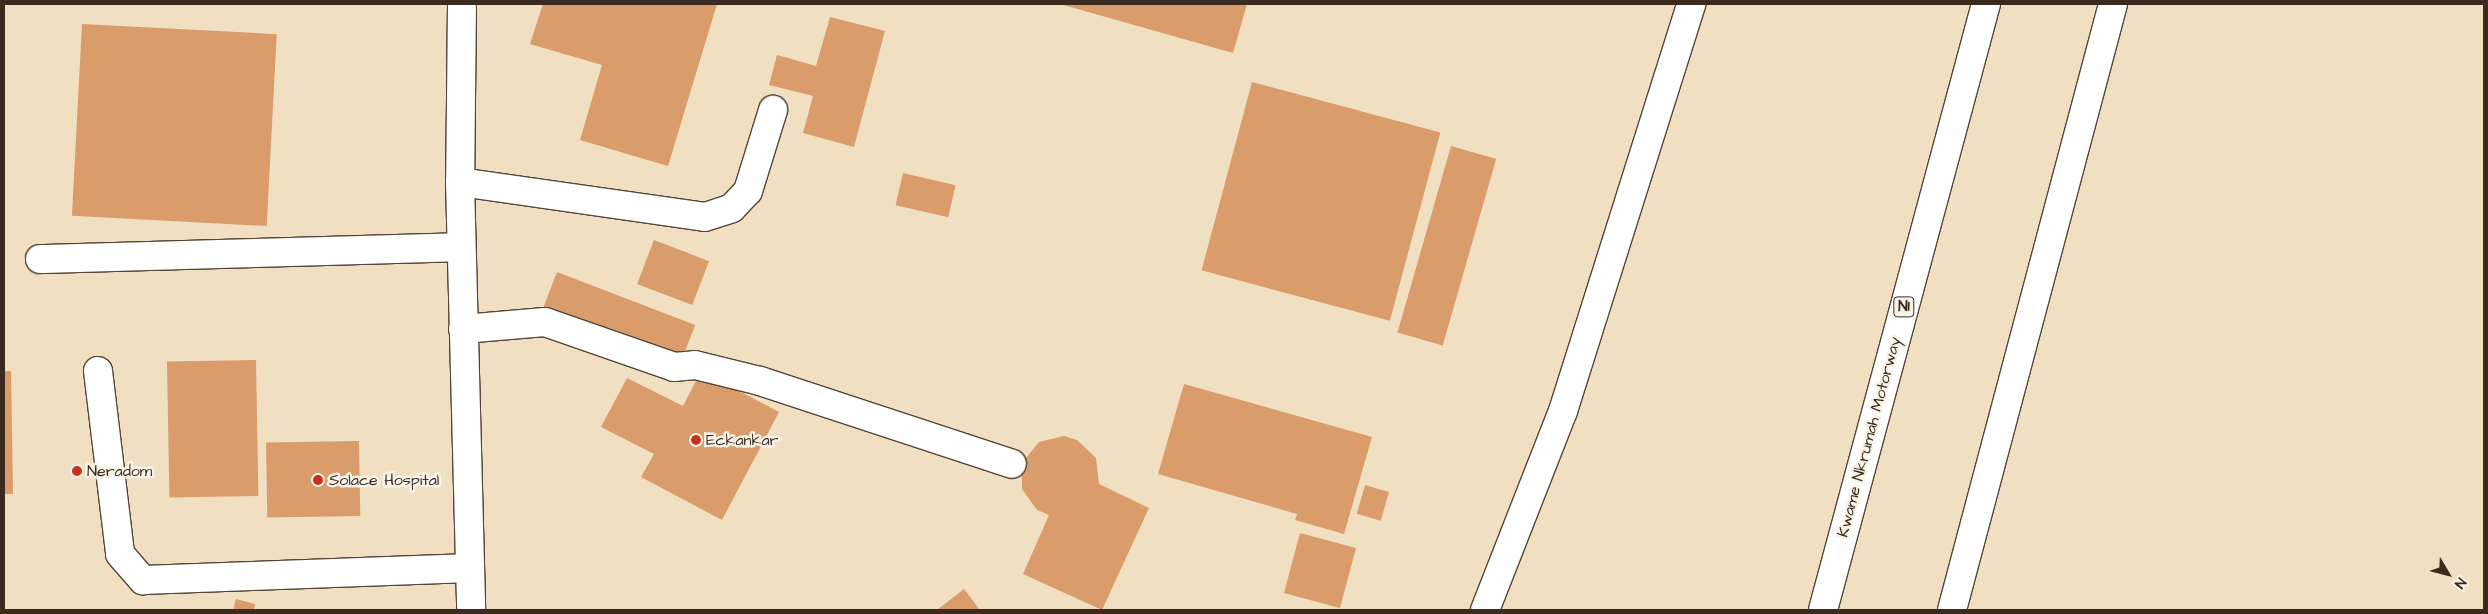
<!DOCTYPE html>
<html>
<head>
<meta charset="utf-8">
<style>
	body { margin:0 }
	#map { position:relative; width:2488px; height:614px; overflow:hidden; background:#f1dfc2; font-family:"Architects Daughter",sans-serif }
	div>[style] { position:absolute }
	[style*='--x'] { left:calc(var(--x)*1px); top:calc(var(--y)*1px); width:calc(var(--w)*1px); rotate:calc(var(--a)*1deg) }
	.building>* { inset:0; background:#da9c6a; transform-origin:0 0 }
	.roads { filter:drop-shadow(1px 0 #564537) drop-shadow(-1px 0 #564537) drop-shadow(0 1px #564537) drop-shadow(0 -1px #564537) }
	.minor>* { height:28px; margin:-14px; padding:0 14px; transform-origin:14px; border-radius:14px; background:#fff }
	.highway>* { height:28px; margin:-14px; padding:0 14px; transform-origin:14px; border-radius:14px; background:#fff }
	.dots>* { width:14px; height:14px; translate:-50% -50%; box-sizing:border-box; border:2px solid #f7f3e8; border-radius:50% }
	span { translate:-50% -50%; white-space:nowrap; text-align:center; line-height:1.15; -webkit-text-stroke:5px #f7f3e8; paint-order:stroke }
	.shield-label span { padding:1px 4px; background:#f7f3e8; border:1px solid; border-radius:4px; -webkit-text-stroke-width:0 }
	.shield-label { font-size:15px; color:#3b2a1e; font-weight:700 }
	.street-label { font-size:16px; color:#3b2a1e }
	.poi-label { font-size:16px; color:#3b2a1e }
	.left { translate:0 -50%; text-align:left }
	.frame { position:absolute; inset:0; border:5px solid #3b2a1e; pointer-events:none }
	.north { position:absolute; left:2423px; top:549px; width:50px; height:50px; -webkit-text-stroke:4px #f7f3e8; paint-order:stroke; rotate:127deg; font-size:14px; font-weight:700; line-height:20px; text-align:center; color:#3b2a1e }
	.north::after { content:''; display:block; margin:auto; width:18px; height:22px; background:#3b2a1e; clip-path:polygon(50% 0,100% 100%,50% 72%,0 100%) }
</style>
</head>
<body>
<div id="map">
	<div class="building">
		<div style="clip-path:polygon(543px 4px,717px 4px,668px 166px,580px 140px,602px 65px,530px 44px)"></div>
		<div style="clip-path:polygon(1060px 4px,1247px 4px,1233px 53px)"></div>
		<div style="clip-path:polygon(830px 17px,885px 31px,854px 147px,803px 133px,813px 96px,769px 85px,777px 55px,816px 66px)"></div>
		<div style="left:82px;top:24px;width:195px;height:192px;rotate:3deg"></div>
		<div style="left:1252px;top:82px;width:195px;height:195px;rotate:15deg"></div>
		<div style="left:1451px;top:146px;width:47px;height:194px;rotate:16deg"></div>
		<div style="left:903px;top:173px;width:54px;height:33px;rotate:13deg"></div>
		<div style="left:654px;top:240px;width:59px;height:47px;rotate:21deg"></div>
		<div style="left:557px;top:272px;width:148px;height:41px;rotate:21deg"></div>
		<div style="left:256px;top:360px;width:136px;height:89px;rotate:89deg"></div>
		<div style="clip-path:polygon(4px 371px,11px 371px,13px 494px,4px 494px)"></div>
		<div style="clip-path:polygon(701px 371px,779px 412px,722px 520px,641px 477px,654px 454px,601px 427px,627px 378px,683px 406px)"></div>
		<div style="clip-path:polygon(1184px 384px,1372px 437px,1344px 534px,1295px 520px,1297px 514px,1158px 474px)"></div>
		<div style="clip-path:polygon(1064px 436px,1077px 440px,1096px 458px,1099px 484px,1149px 508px,1102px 610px,1023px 574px,1049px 515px,1037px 510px,1022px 489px,1022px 463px,1039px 442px)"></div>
		<div style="left:359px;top:441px;width:75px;height:93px;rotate:89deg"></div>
		<div style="left:1365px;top:485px;width:25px;height:30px;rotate:16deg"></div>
		<div style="left:1300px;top:533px;width:58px;height:62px;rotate:15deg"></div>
		<div style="clip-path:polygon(964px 589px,980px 610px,937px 610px)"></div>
		<div style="clip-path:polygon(236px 599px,255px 604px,254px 610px,233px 610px)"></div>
	</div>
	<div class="roads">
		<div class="minor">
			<div style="--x:462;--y:4;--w:178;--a:90.6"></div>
			<div style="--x:460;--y:182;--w:428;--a:88.5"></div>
			<div style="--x:460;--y:182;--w:247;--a:8.1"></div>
			<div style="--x:705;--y:217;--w:28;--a:-18"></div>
			<div style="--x:732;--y:208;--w:23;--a:-47"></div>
			<div style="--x:748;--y:191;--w:85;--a:-72.8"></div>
			<div style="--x:40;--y:259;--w:421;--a:-1.6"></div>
			<div style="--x:463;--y:329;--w:82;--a:-4.9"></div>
			<div style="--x:545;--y:322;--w:137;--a:19.2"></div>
			<div style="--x:674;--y:367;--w:21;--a:-5"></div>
			<div style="--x:695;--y:365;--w:67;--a:13.8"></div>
			<div style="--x:760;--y:381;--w:265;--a:18.2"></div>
			<div style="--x:98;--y:371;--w:184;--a:83.1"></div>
			<div style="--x:120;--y:554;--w:35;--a:49"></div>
			<div style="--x:143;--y:580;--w:327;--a:-2.1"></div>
			<div style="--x:1485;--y:610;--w:214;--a:-68.6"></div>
			<div style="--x:1563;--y:411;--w:427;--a:-72.5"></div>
		</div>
		<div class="highway">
			<div style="--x:1823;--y:610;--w:628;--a:-74.95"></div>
			<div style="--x:1952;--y:610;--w:627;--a:-75.12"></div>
		</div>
	</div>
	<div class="dots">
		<div style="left:696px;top:440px;background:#c8321e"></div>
		<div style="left:77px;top:471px;background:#c8321e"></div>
		<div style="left:318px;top:480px;background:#c8321e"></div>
	</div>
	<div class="shield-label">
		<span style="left:1904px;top:307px">N1</span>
	</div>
	<div class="street-label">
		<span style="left:1869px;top:437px;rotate:-75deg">Kwame Nkrumah Motorway</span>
	</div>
	<div class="poi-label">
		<span class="left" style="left:706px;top:440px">Eckankar</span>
		<span class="left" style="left:87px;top:471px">Neradom</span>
		<span class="left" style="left:329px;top:480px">Solace Hospital</span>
	</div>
	<div class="frame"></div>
	<div class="north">N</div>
</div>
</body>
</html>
